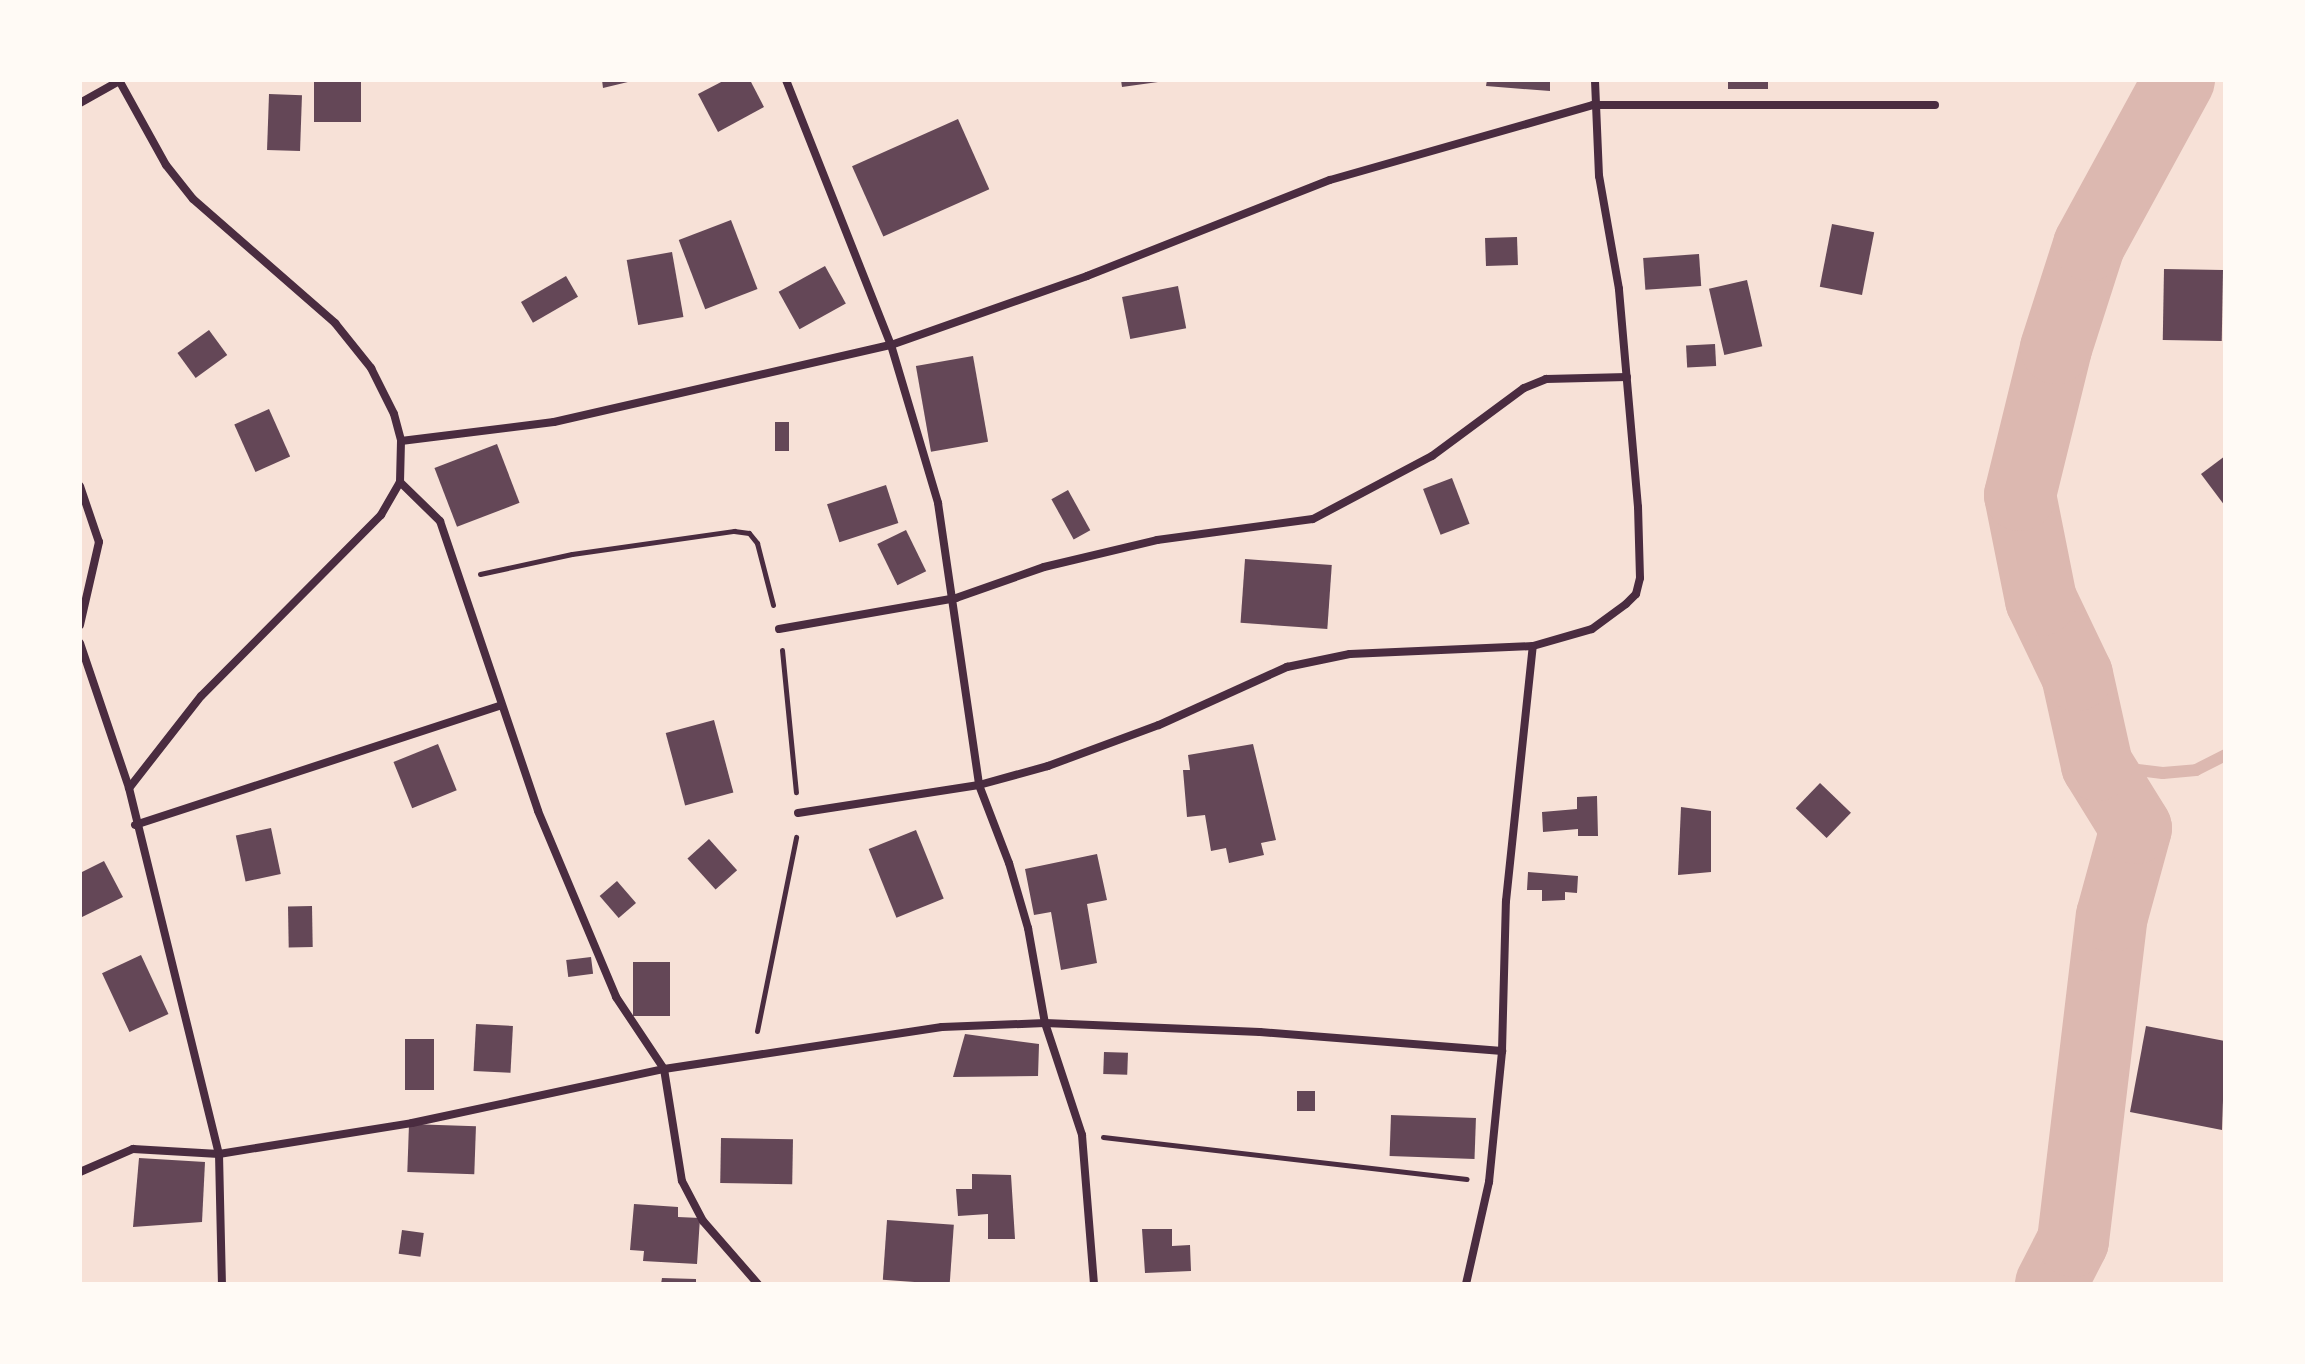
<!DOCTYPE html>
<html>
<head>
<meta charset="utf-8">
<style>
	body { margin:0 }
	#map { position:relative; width:2305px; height:1364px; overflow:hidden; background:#f7e1d7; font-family:"Titillium Web",sans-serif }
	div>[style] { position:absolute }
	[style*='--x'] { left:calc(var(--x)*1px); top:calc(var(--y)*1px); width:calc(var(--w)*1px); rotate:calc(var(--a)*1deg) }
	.stream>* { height:12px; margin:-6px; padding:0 6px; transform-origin:6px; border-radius:6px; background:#dcb8b0 }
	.river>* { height:72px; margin:-36px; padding:0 36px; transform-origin:36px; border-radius:36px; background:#dcb8b0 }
	.building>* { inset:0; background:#644757; transform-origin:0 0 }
	.path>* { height:5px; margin:-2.5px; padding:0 2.5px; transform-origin:2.5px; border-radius:2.5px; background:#4a2c40 }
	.minor>* { height:8px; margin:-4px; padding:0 4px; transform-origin:4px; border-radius:4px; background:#4a2c40 }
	span { translate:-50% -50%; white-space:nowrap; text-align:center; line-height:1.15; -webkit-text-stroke:8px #fffaf5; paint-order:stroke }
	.frame { position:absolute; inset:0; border:82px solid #fffaf5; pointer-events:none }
</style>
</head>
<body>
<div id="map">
	<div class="stream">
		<div style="--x:2097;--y:765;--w:66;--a:6.9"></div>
		<div style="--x:2163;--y:773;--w:33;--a:-5"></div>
		<div style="--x:2196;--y:770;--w:33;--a:-27"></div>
	</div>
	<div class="river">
		<div style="--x:2051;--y:1284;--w:48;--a:-62.9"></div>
		<div style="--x:2073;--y:1241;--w:327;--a:-83.2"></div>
		<div style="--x:2112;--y:916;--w:91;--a:-74.7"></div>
		<div style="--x:2136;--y:828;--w:74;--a:-121.8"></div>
		<div style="--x:2097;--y:765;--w:92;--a:-102.5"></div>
		<div style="--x:2077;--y:675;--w:83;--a:-115.6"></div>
		<div style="--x:2041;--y:600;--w:107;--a:-101.3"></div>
		<div style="--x:2020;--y:495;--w:151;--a:-76.2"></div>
		<div style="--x:2056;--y:348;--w:108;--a:-72.2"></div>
		<div style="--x:2089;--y:245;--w:188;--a:-61.4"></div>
	</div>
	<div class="building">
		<div style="left:314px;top:80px;width:47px;height:42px"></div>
		<div style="clip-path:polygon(602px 80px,632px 80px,632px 81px,603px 88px)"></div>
		<div style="clip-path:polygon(725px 80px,750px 80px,764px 107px,718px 132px,698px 94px)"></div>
		<div style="clip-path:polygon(1121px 80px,1158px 80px,1158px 82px,1122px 87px)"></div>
		<div style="clip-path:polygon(1487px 80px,1550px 80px,1550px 91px,1486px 86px)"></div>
		<div style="left:1728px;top:80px;width:40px;height:9px"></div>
		<div style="left:269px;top:94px;width:33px;height:56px;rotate:2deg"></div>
		<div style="left:958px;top:119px;width:77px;height:116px;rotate:66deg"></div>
		<div style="left:731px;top:220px;width:74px;height:56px;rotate:69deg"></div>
		<div style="left:1832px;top:224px;width:43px;height:64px;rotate:11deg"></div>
		<div style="left:1517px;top:237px;width:28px;height:32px;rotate:88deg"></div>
		<div style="left:672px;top:252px;width:66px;height:46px;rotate:80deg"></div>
		<div style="left:1699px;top:254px;width:32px;height:56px;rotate:86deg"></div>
		<div style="left:825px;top:266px;width:43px;height:53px;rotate:61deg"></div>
		<div style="left:2164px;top:269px;width:59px;height:71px;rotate:1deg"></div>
		<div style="left:566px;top:276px;width:24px;height:52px;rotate:60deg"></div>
		<div style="left:1747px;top:280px;width:68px;height:39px;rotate:77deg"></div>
		<div style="left:1178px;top:286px;width:43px;height:57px;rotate:79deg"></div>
		<div style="left:209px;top:330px;width:31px;height:39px;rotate:54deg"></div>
		<div style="left:1715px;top:344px;width:22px;height:29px;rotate:87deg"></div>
		<div style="left:973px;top:356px;width:87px;height:58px;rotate:80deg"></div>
		<div style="left:269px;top:409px;width:52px;height:38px;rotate:66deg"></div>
		<div style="left:775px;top:422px;width:14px;height:29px"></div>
		<div style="left:497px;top:444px;width:63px;height:67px;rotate:69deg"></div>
		<div style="clip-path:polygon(2225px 456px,2225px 506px,2201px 474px)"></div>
		<div style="left:1452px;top:478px;width:49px;height:31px;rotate:69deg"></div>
		<div style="left:886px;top:485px;width:40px;height:62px;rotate:72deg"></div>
		<div style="left:1068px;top:490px;width:46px;height:19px;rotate:61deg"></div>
		<div style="left:906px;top:530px;width:46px;height:32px;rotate:64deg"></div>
		<div style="left:1245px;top:559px;width:87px;height:64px;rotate:4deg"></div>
		<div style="left:714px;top:720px;width:75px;height:50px;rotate:75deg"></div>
		<div style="left:438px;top:744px;width:50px;height:48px;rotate:68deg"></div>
		<div style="clip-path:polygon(1253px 744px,1276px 840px,1261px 843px,1264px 855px,1229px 863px,1226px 848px,1211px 851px,1205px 815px,1187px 817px,1183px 770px,1190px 770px,1188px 755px)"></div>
		<div style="left:1820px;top:783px;width:43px;height:35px;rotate:44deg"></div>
		<div style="clip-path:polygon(1597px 796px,1598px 836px,1578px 836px,1578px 829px,1543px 832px,1542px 812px,1577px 809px,1577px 797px)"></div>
		<div style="clip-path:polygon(1681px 807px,1711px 811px,1711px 872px,1678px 875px)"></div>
		<div style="left:271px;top:828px;width:47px;height:36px;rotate:78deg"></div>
		<div style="left:916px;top:830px;width:74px;height:51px;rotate:68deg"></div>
		<div style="left:709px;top:839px;width:42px;height:29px;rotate:48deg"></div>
		<div style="clip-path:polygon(1097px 854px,1107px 900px,1087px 904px,1097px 963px,1061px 970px,1051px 912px,1034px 915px,1025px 869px)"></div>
		<div style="clip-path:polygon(104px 861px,123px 897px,80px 918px,80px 873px)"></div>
		<div style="clip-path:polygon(1528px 872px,1578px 876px,1577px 893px,1565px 892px,1565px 900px,1542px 901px,1542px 890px,1527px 890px)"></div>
		<div style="left:617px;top:881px;width:29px;height:23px;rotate:49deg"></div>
		<div style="left:312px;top:906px;width:41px;height:24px;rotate:89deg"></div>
		<div style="left:141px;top:955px;width:65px;height:43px;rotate:65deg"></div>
		<div style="left:591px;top:957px;width:17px;height:25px;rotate:83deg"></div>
		<div style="left:633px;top:962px;width:37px;height:54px"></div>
		<div style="left:476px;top:1024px;width:37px;height:47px;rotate:3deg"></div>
		<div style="clip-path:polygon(2146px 1026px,2225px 1041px,2222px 1130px,2130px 1112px)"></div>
		<div style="clip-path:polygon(965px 1034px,1039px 1044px,1038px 1076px,953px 1077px)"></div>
		<div style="left:405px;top:1039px;width:29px;height:51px"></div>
		<div style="left:1104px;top:1052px;width:24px;height:22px;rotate:2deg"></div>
		<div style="left:1297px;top:1091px;width:18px;height:20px"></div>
		<div style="left:1391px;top:1115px;width:85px;height:41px;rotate:2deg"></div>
		<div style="left:409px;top:1124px;width:67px;height:48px;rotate:2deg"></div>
		<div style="left:721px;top:1138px;width:72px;height:45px;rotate:1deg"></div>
		<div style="clip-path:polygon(139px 1158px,205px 1162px,202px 1222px,133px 1227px)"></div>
		<div style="clip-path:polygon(972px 1174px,1011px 1175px,1015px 1239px,988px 1239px,988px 1214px,958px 1216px,956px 1189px,972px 1189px)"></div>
		<div style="clip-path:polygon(634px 1204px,678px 1207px,678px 1217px,700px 1218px,697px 1264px,643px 1261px,644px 1251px,630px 1250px)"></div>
		<div style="left:887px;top:1220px;width:67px;height:60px;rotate:4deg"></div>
		<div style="clip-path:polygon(1142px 1229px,1172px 1229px,1172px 1246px,1190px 1245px,1191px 1271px,1145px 1273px)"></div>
		<div style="left:402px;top:1230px;width:22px;height:24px;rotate:8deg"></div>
		<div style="clip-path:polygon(662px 1278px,696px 1279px,696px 1284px,661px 1284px)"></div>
	</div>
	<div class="path">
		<div style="--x:480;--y:574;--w:94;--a:-12.3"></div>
		<div style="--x:572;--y:554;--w:164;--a:-8.1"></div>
		<div style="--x:734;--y:531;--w:15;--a:8"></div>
		<div style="--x:749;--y:533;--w:13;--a:51"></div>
		<div style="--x:757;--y:543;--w:64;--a:75.5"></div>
		<div style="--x:782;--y:650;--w:143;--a:84.4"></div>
		<div style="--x:757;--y:1031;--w:198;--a:-78.6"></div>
		<div style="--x:1103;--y:1137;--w:366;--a:6.6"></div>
	</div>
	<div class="minor">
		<div style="--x:786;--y:80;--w:285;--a:68.4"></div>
		<div style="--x:891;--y:345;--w:165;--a:73.4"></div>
		<div style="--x:938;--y:503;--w:285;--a:81.7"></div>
		<div style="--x:979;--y:785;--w:84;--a:69"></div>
		<div style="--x:1009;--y:863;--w:68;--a:73.7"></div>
		<div style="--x:1028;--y:928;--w:97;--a:79.9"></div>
		<div style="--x:1045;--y:1023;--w:118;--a:71.7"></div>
		<div style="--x:1082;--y:1135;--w:149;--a:85.4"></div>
		<div style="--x:120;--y:82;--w:95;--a:61"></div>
		<div style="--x:166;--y:165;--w:43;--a:51.5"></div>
		<div style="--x:193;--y:199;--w:189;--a:41.1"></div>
		<div style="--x:335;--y:323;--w:58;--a:51.3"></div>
		<div style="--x:371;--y:368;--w:51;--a:63.4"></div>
		<div style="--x:394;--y:414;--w:28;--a:75"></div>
		<div style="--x:401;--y:441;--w:41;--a:91.4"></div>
		<div style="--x:400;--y:482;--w:38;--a:120"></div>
		<div style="--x:381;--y:515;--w:255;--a:134.8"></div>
		<div style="--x:201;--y:696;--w:117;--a:128"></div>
		<div style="--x:129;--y:788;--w:377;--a:76.2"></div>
		<div style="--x:219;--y:1154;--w:130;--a:88.7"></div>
		<div style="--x:80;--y:103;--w:47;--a:-29.3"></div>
		<div style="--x:401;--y:441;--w:154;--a:-7.1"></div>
		<div style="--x:554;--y:422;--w:346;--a:-12.9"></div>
		<div style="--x:891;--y:345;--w:208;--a:-19.4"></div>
		<div style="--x:1087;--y:276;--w:261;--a:-21.6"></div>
		<div style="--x:1330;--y:180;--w:273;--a:-15.9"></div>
		<div style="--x:1593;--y:105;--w:342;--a:0"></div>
		<div style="--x:400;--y:482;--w:56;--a:44.3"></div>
		<div style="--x:440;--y:521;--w:306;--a:71.3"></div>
		<div style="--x:538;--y:811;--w:202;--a:67.2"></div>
		<div style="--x:616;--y:997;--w:87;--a:56.3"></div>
		<div style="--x:664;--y:1069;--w:113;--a:80.9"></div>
		<div style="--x:682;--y:1181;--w:45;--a:62.3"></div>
		<div style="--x:703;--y:1221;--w:84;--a:48.9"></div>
		<div style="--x:80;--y:486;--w:59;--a:71.3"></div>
		<div style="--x:99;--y:542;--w:85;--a:102.9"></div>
		<div style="--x:779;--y:629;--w:180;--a:-9.9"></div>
		<div style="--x:956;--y:598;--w:93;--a:-19.4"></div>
		<div style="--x:1044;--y:567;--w:116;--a:-13.4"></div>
		<div style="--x:1157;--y:540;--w:157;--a:-7.7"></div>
		<div style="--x:1313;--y:519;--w:135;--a:-27.9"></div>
		<div style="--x:1432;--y:456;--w:114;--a:-36.5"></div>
		<div style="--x:1524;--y:388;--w:24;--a:-22"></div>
		<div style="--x:1546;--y:379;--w:81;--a:-1.4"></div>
		<div style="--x:80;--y:643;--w:153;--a:71.3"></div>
		<div style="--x:798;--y:813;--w:183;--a:-8.8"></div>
		<div style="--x:979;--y:785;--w:72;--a:-15.4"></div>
		<div style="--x:1048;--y:766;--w:118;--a:-20.3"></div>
		<div style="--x:1159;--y:725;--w:141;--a:-24.4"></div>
		<div style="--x:1287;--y:667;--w:64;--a:-11.7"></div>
		<div style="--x:1350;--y:654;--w:183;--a:-2.5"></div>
		<div style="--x:1533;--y:646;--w:61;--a:-16.1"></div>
		<div style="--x:1592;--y:629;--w:42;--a:-36.3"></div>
		<div style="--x:1626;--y:604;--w:14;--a:-45"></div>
		<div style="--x:1636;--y:594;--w:16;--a:-76"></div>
		<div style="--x:1640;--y:578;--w:71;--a:-91.6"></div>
		<div style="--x:1638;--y:507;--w:219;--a:-95"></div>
		<div style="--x:1619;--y:289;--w:115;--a:-100"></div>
		<div style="--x:1599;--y:176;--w:96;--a:-92.4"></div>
		<div style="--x:135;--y:825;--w:383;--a:-18.1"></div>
		<div style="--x:80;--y:1172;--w:58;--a:-23.5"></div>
		<div style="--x:133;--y:1149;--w:86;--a:3.3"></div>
		<div style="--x:219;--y:1154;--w:195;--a:-9.1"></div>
		<div style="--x:412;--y:1123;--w:258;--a:-12.1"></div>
		<div style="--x:664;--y:1069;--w:281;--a:-8.6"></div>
		<div style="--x:942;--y:1027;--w:103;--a:-2.2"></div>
		<div style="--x:1045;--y:1023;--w:215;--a:2.4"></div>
		<div style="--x:1260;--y:1032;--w:243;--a:4.5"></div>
		<div style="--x:1466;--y:1284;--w:105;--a:-77.3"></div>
		<div style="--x:1489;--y:1182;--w:132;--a:-84.3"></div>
		<div style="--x:1502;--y:1051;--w:150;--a:-88.5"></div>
		<div style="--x:1506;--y:901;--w:256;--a:-84"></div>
	</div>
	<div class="frame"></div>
</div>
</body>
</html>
